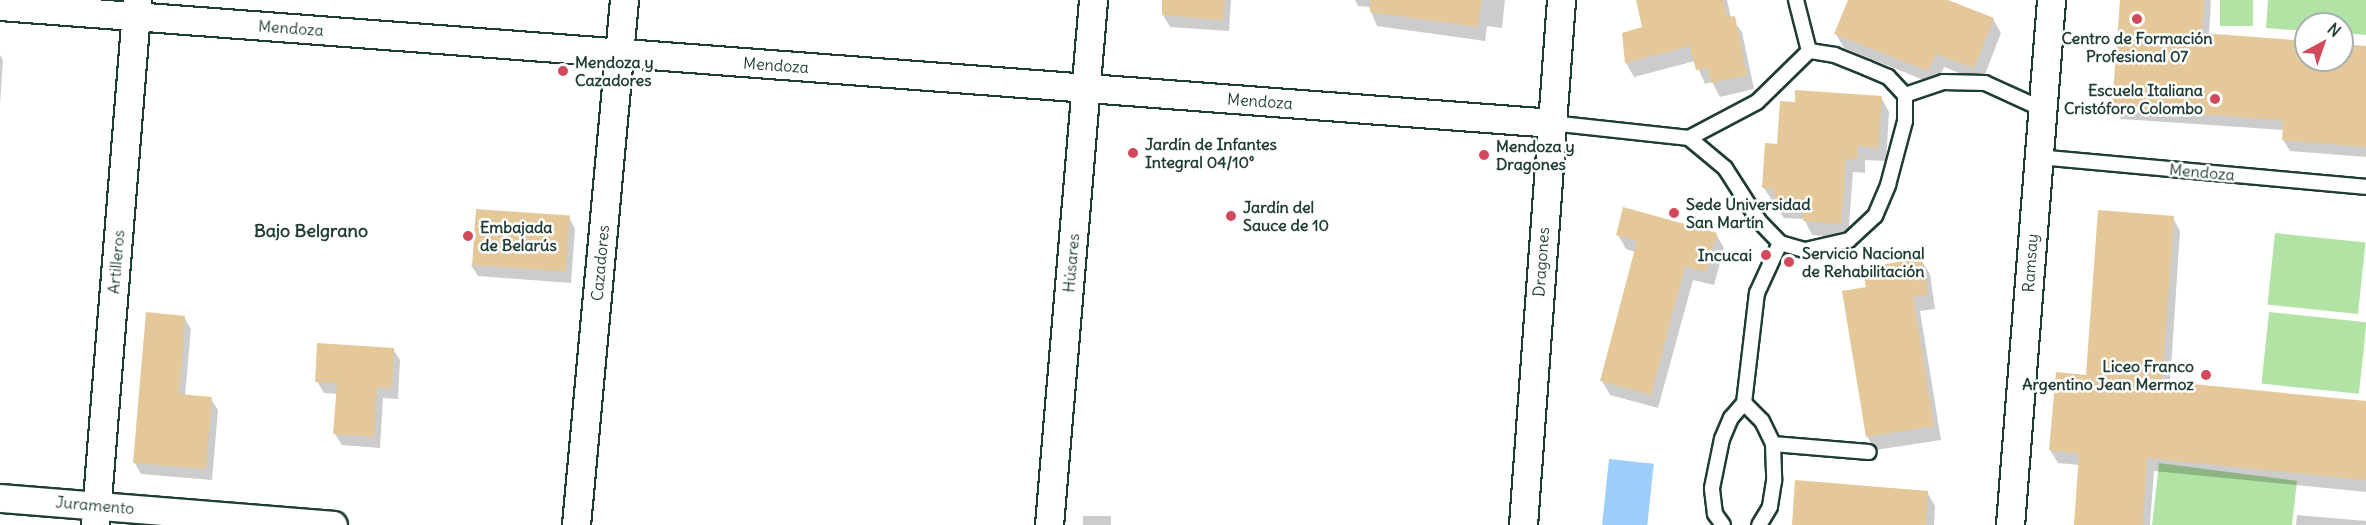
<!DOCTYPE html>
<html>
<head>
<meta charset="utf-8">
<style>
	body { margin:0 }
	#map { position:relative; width:2366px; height:525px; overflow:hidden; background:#fff; font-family:Delius,sans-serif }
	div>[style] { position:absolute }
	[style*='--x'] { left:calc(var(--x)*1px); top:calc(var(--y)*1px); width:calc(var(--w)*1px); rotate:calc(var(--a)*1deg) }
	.green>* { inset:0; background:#b0e3a4; transform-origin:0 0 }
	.water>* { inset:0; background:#9dcdf9; transform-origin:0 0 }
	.shadow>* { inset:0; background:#0003; transform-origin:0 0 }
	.building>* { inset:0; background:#e5c899; transform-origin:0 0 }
	.roads { filter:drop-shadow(2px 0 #1f3d34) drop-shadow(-2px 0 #1f3d34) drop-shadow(0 2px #1f3d34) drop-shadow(0 -2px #1f3d34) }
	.lane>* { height:14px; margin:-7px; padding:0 7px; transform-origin:7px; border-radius:7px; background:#fff }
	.street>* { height:27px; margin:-13.5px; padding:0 13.5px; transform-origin:13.5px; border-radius:13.5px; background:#fff }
	.dots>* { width:16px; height:16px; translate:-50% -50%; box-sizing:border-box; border:3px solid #fff; border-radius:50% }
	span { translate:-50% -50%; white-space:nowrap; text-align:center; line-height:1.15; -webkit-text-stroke:5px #fff; paint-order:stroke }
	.street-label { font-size:16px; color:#1f3d34 }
	.poi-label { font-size:16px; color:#1f3d34; font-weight:700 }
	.left { translate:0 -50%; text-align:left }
	.right { translate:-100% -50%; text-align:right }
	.neighbourhood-label { font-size:18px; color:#1f3d34; font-weight:700 }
	.north { position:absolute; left:2294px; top:12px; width:60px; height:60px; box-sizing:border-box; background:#fff; border:2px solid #a5b1ae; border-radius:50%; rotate:40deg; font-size:16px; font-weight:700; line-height:24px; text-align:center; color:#1f3d34 }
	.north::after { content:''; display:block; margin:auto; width:21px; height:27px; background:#d1495b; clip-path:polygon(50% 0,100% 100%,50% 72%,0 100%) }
</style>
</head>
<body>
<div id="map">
	<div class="green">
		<div style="left:2220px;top:0;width:33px;height:26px"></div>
		<div style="clip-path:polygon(2268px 0,2366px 0,2366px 35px,2342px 33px,2342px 24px,2306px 24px,2306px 31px,2266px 28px)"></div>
		<div style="left:2275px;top:233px;width:91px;height:72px;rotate:6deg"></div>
		<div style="left:2269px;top:312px;width:98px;height:72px;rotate:6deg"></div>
		<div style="clip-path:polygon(2159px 463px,2297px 481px,2292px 525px,2152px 525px)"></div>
	</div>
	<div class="water">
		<div style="left:1609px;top:459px;width:45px;height:66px;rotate:6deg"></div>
	</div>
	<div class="shadow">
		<div style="clip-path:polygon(1164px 0,1231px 0,1229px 31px,1170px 27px,1163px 15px)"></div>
		<div style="clip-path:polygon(1355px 0,1505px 0,1502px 28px,1487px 26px,1485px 41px,1377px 26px,1369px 7px,1358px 6px)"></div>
		<div style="clip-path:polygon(1637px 0,1727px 0,1731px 18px,1742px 32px,1754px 89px,1720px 97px,1712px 82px,1705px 84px,1695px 61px,1634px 77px,1626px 63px,1623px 34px,1644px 28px)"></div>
		<div style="clip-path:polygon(1849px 0,1944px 0,1993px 19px,2001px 33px,1982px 82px,1944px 67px,1936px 85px,1844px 48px,1836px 34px)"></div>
		<div style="clip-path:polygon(2121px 0,2211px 0,2209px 35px,2306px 43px,2306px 60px,2342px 60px,2342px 46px,2366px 48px,2366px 157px,2290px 151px,2283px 140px,2284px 130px,2121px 119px,2114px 107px)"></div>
		<div style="clip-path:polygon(0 55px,3px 60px,0 104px)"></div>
		<div style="clip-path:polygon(1881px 97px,1889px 112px,1886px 161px,1865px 160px,1865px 173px,1853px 172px,1848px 238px,1812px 235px,1804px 219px,1784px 218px,1763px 187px,1796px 104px)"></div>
		<div style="clip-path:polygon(569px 217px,575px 229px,571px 283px,478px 276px,471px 265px)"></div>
		<div style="clip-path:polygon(2173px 218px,2180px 231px,2170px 383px,2366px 403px,2366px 492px,2154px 471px,2150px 525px,2076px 525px,2080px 465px,2058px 463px,2050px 450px)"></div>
		<div style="clip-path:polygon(1716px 234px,1724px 248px,1714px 285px,1693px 280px,1658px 408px,1610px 395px,1602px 381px,1636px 252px,1626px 249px,1618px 235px)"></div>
		<div style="clip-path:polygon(1921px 260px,1930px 274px,1935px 309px,1920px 311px,1941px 440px,1875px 450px,1867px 436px,1867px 289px)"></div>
		<div style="clip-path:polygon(184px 317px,191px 329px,185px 396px,211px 399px,218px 410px,212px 480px,141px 474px,134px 462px)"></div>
		<div style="clip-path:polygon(393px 349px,400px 360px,398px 399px,383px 398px,380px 448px,342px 445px,335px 434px,337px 394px,324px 393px,317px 381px)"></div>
		<div style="clip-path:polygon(1927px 492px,1935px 506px,1934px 525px,1794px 525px)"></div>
		<div style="clip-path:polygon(2297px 515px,2366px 521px,2366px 525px,2296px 525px)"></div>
		<div style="left:1083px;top:516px;width:28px;height:9px"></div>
	</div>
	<div class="building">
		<div style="clip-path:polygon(1162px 0,1225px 0,1223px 20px,1162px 15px)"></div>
		<div style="clip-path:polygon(1371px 0,1482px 0,1478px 27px,1370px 12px)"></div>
		<div style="clip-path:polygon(1636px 0,1723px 0,1727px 17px,1735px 16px,1747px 75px,1711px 83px,1708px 68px,1696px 70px,1690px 46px,1625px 63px,1622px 33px,1642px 27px)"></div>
		<div style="clip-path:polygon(1848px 0,1948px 0,1994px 18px,1974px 68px,1936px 54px,1928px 71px,1834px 34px)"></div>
		<div style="clip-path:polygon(2120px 0,2204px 0,2202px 33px,2306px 41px,2306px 60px,2342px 60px,2342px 44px,2366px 46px,2366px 147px,2282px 140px,2283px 120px,2112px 108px)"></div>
		<div style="clip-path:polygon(1795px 90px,1882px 96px,1878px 148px,1858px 146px,1857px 159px,1846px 159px,1841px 224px,1803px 221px,1803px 206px,1774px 204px,1775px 189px,1762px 188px,1765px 143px,1777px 144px,1780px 101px,1795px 102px)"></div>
		<div style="clip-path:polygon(1623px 207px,1717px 233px,1706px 272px,1685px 266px,1651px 395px,1600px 381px,1637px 241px,1616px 235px)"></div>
		<div style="left:476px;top:209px;width:94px;height:56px;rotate:4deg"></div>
		<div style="clip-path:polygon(2098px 210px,2174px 216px,2162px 381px,2366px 401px,2366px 480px,2147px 458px,2143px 525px,2074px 525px,2079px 454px,2049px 450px,2056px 372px,2086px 375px)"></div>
		<div style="clip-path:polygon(1922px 258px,1928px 295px,1913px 297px,1934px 426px,1866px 437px,1842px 291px,1866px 287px,1862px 268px)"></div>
		<div style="clip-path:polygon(146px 312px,185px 316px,179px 394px,212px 397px,206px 469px,133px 463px)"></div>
		<div style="clip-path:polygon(317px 343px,394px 348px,392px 388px,377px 387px,374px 437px,333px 434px,337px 383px,315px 382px)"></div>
		<div style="clip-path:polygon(1795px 480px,1928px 491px,1926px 525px,1792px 525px)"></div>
	</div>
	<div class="roads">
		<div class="lane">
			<div style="--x:1796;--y:0;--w:53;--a:75.7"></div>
			<div style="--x:1905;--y:95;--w:40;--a:-18.9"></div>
			<div style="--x:1943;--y:82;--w:42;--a:1.4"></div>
			<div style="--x:1985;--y:83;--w:63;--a:24.5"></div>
			<div style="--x:1551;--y:123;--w:139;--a:6.2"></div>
			<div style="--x:1689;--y:138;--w:77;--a:-27.9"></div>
			<div style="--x:1757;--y:102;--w:73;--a:-44.4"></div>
			<div style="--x:1689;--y:138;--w:47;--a:39.8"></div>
			<div style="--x:1725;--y:168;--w:63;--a:57.3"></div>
			<div style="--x:1759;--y:221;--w:30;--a:46"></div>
			<div style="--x:1780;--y:243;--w:26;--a:16"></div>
			<div style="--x:1805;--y:250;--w:45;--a:-12.8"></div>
			<div style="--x:1849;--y:240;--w:35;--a:-43"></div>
			<div style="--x:1875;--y:216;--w:34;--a:-67"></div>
			<div style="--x:1888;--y:185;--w:66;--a:-75.1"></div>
			<div style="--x:1905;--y:121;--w:26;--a:-90"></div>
			<div style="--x:1905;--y:95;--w:25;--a:-133"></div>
			<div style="--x:1888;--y:77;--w:23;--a:-157"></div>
			<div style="--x:1867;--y:68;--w:35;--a:-158"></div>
			<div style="--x:1835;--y:55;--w:26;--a:-171"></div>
			<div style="--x:2038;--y:157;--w:329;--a:5.2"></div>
			<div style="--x:1744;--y:403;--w:25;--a:45"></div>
			<div style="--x:1762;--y:421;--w:25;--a:64"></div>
			<div style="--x:1773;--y:444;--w:37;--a:88"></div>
			<div style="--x:1774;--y:481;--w:26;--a:99"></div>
			<div style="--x:1770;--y:507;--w:21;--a:121"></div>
			<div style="--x:1773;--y:444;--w:96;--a:4.8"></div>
			<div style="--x:1723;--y:525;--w:14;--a:-126"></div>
			<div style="--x:1715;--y:514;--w:26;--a:-97"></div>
			<div style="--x:1712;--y:488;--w:50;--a:-78.5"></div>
			<div style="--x:1722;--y:439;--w:23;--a:-67"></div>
			<div style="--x:1731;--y:418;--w:20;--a:-49"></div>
			<div style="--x:1744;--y:403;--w:111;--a:-83.3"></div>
			<div style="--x:1757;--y:293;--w:55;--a:-65.3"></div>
		</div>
		<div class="street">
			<div style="--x:0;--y:6;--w:1555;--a:4.31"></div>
			<div style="--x:0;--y:498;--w:334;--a:4.6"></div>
			<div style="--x:95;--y:525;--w:527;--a:-85.43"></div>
			<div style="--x:576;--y:525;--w:527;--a:-84.78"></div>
			<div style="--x:1049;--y:525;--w:527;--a:-85.21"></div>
			<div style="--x:1523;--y:525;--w:526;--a:-85.86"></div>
			<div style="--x:2010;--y:525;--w:527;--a:-85.53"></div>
		</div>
	</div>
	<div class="dots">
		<div style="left:2137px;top:19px;background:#d1495b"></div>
		<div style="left:563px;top:71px;background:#d1495b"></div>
		<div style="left:2215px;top:99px;background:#d1495b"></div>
		<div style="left:1133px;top:153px;background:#d1495b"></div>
		<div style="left:1484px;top:155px;background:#d1495b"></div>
		<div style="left:1674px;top:213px;background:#d1495b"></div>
		<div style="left:1231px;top:216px;background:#d1495b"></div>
		<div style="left:468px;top:236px;background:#d1495b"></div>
		<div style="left:1766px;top:255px;background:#d1495b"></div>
		<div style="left:1789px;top:262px;background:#d1495b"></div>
		<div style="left:2206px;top:375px;background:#d1495b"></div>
	</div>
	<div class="street-label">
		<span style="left:291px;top:28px;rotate:4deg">Mendoza</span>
		<span style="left:776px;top:65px;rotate:4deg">Mendoza</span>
		<span style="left:1260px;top:101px;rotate:4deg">Mendoza</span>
		<span style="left:2202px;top:172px;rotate:5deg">Mendoza</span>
		<span style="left:116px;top:262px;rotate:-85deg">Artilleros</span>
		<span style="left:1541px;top:262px;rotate:-86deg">Dragones</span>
		<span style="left:600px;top:263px;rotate:-85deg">Cazadores</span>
		<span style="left:1071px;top:263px;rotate:-85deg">Húsares</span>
		<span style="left:2030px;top:263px;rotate:-86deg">Ramsay</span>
		<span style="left:95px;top:505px;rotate:5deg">Juramento</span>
	</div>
	<div class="poi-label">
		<span style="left:2137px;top:47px">Centro de Formación<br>Profesional 07</span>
		<span class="left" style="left:575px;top:71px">Mendoza y<br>Cazadores</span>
		<span class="right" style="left:2203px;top:99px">Escuela Italiana<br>Cristóforo Colombo</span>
		<span class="left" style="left:1145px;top:153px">Jardín de Infantes<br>Integral 04/10°</span>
		<span class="left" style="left:1496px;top:155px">Mendoza y<br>Dragones</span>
		<span class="left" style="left:1686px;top:213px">Sede Universidad<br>San Martín</span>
		<span class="left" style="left:1243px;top:216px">Jardín del<br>Sauce de 10</span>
		<span class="left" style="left:480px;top:236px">Embajada<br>de Belarús</span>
		<span class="left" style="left:1802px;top:262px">Servicio Nacional<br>de Rehabilitación</span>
		<span class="right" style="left:1752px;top:255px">Incucai</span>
		<span class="right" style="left:2194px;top:375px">Liceo Franco<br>Argentino Jean Mermoz</span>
	</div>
	<div class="neighbourhood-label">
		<span style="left:311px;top:231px">Bajo Belgrano</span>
	</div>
	<div class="north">N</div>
</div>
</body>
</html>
